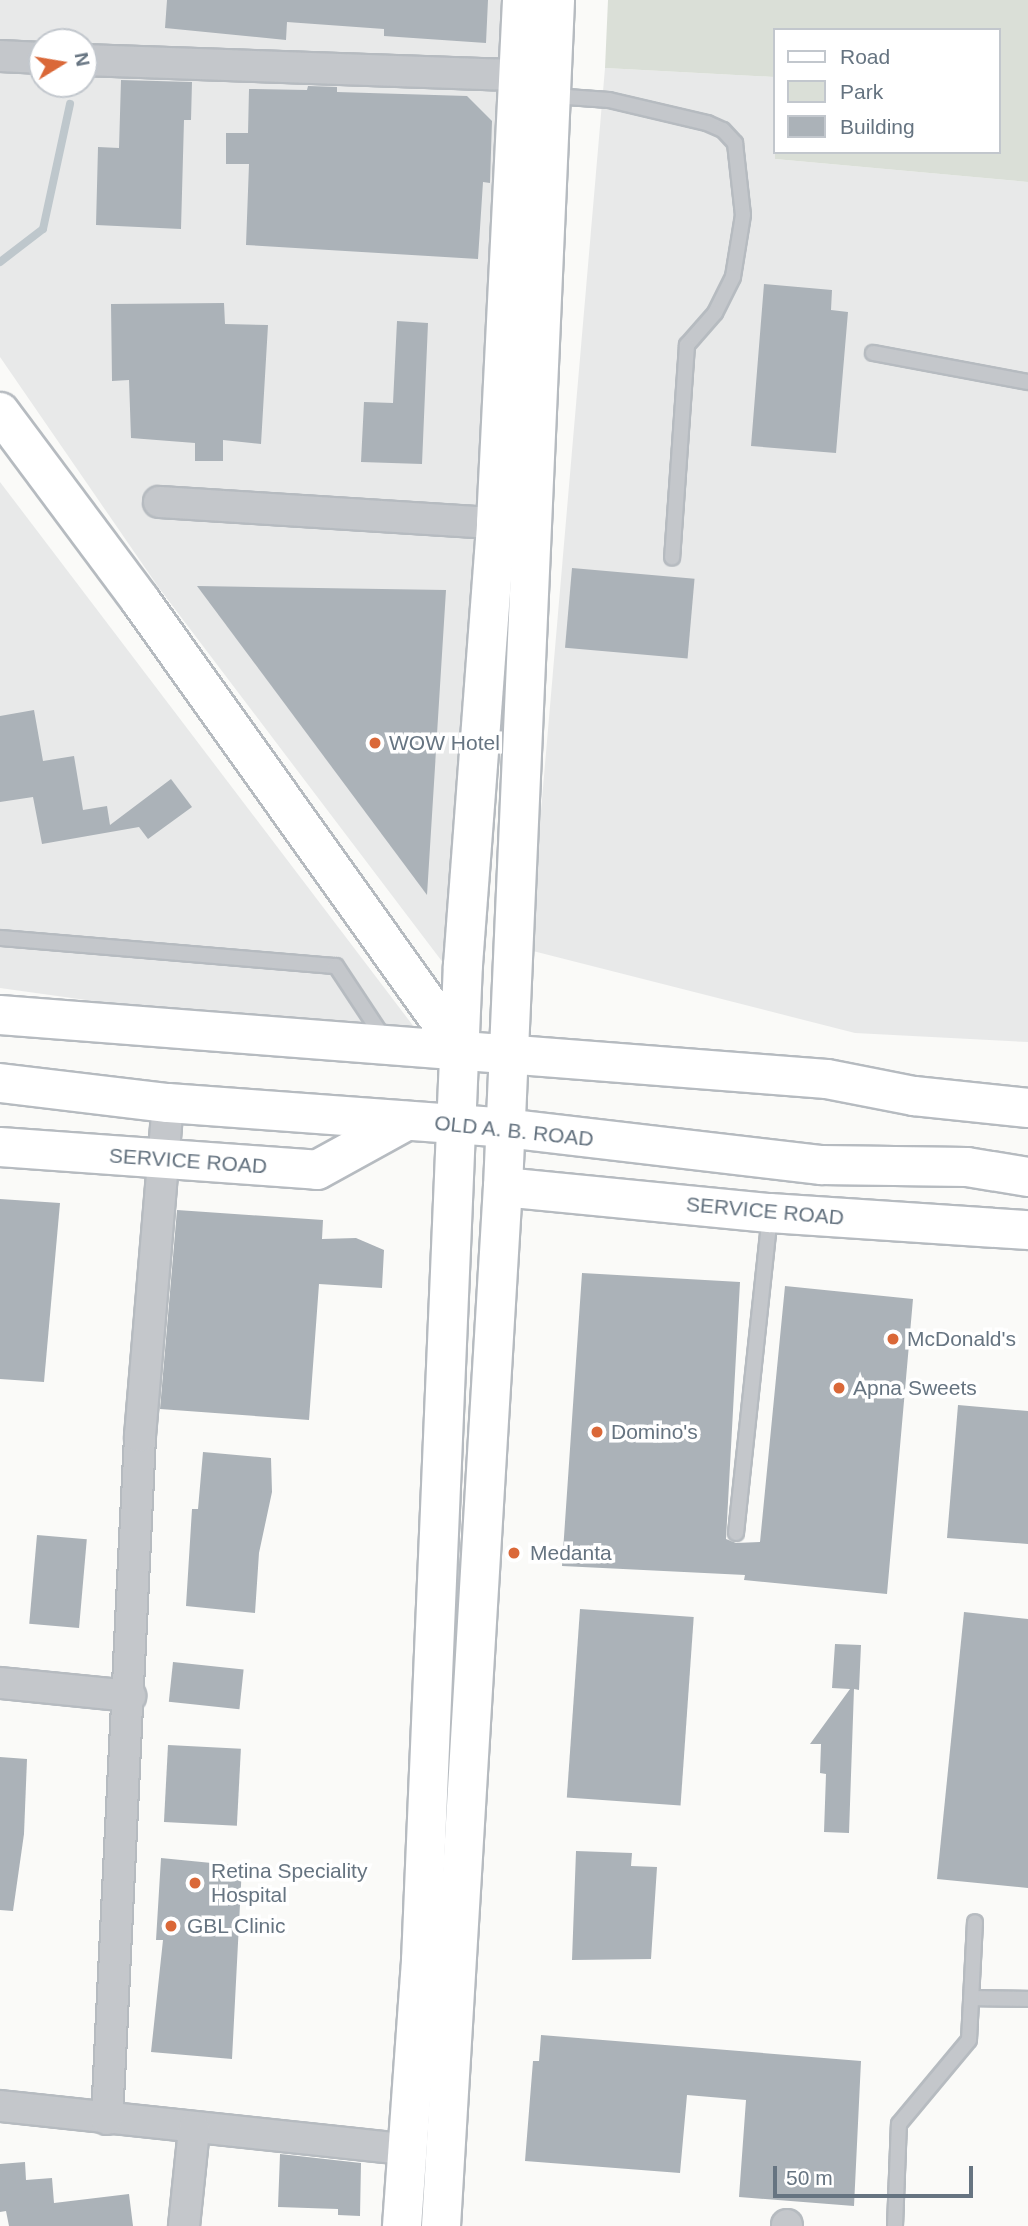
<!DOCTYPE html>
<html>
<head>
<meta charset="utf-8">
<style>
	body { margin:0 }
	#map { position:relative; width:1028px; height:2226px; overflow:hidden; background:#fafaf8; font-family:Helvetica,sans-serif }
	div>[style] { position:absolute }
	[style*='--x'] { left:calc(var(--x)*1px); top:calc(var(--y)*1px); width:calc(var(--w)*1px); rotate:calc(var(--a)*1deg) }
	.built>* { inset:0; background:#e8e9e9 }
	.green>* { inset:0; background:#dadfd7 }
	.stream>* { height:8px; margin:-4px; padding:0 4px; transform-origin:4px; border-radius:4px; background:#bec7cc }
	.building>* { inset:0; background:#abb2b8; transform-origin:0 0 }
	.roads { filter:drop-shadow(2px 0 #b6bbc0) drop-shadow(-2px 0 #b6bbc0) drop-shadow(0 2px #b6bbc0) drop-shadow(0 -2px #b6bbc0) }
	.lane>* { height:14px; margin:-7px; padding:0 7px; transform-origin:7px; border-radius:7px; background:#c4c7cb }
	.street>* { height:30px; margin:-15px; padding:0 15px; transform-origin:15px; border-radius:15px; background:#c4c7cb }
	.secondary>* { height:38px; margin:-19px; padding:0 19px; transform-origin:19px; border-radius:19px; background:#fff }
	.dots>* { width:19px; height:19px; translate:-50% -50%; box-sizing:border-box; border:4px solid #fff; border-radius:50% }
	span { translate:-50% -50%; white-space:nowrap; text-align:center; line-height:1.15; -webkit-text-stroke:7px #fff; paint-order:stroke }
	.poi-label { font-size:21px; color:#667481 }
	.left { translate:0 -50%; text-align:left }
	.street-label { font-size:21px; color:#667481 }
	.legend { position:absolute; left:773px; top:28px; width:228px; height:126px; box-sizing:border-box; background:#fff; border:2px solid #c2c7cd; margin:0; padding:9px 12px; list-style:none; font-size:21px; color:#667481 }
	.legend li { display:flex; align-items:center; gap:14px; height:35px }
	.legend b { width:35px; border:2px solid #c2c7cd }
	.north { position:absolute; left:28px; top:28px; width:70px; height:70px; box-sizing:border-box; background:#fff; border:2px solid #c2c7cd; border-radius:50%; rotate:79deg; font-size:19px; font-weight:700; line-height:28px; text-align:center; color:#667481 }
	.north::after { content:''; display:block; margin:auto; width:24px; height:32px; background:#da6838; clip-path:polygon(50% 0,100% 100%,50% 72%,0 100%) }
	.scale { position:absolute; left:773px; top:2166px; width:200px; height:32px; box-sizing:border-box; border:4px solid #667481; border-top:0; padding-left:9px; font-size:21px; line-height:24px; white-space:nowrap; color:#667481; -webkit-text-stroke:5px #fff; paint-order:stroke }
</style>
</head>
<body>
<div id="map">
	<div class="built">
		<div style="clip-path:polygon(evenodd,0 0,507px 0,477px 643px,447px 968px,159px 588px,0 357px,0 0,42px 42px,84px 42px,84px 84px,42px 84px,42px 42px)"></div>
		<div style="clip-path:polygon(605px 68px,774px 77px,775px 159px,1028px 182px,1028px 1042px,855px 1033px,529px 950px)"></div>
		<div style="clip-path:polygon(0 482px,430px 1048px,0 988px)"></div>
	</div>
	<div class="green">
		<div style="clip-path:polygon(608px 0,1028px 0,1028px 182px,775px 159px,775px 152px,998px 152px,998px 30px,774px 30px,774px 77px,605px 68px)"></div>
	</div>
	<div class="stream">
		<div style="--x:0;--y:262;--w:54;--a:-37.5"></div>
		<div style="--x:43;--y:229;--w:128;--a:-77.8"></div>
	</div>
	<div class="building">
		<div style="clip-path:polygon(167px 0,488px 0,486px 43px,384px 36px,384px 29px,287px 22px,286px 40px,165px 28px)"></div>
		<div style="clip-path:polygon(121px 80px,192px 82px,191px 120px,184px 120px,181px 229px,96px 225px,98px 147px,119px 148px)"></div>
		<div style="clip-path:polygon(308px 86px,337px 87px,337px 92px,467px 96px,492px 121px,490px 183px,483px 182px,478px 259px,246px 245px,249px 164px,226px 164px,226px 133px,248px 133px,249px 89px,307px 90px)"></div>
		<div style="clip-path:polygon(764px 284px,832px 290px,831px 310px,848px 312px,836px 453px,751px 446px)"></div>
		<div style="clip-path:polygon(224px 303px,225px 324px,268px 325px,261px 444px,223px 440px,223px 461px,195px 461px,195px 443px,131px 438px,129px 380px,112px 381px,111px 304px)"></div>
		<div style="clip-path:polygon(397px 321px,428px 323px,422px 464px,361px 462px,364px 402px,393px 403px)"></div>
		<div style="left:572px;top:568px;width:123px;height:80px;rotate:5deg"></div>
		<div style="clip-path:polygon(197px 586px,446px 590px,427px 895px)"></div>
		<div style="clip-path:polygon(34px 710px,43px 761px,74px 756px,83px 810px,107px 806px,110px 825px,171px 779px,192px 807px,148px 839px,139px 827px,42px 844px,33px 797px,0 802px,0 716px)"></div>
		<div style="clip-path:polygon(0 1199px,60px 1203px,44px 1382px,0 1379px)"></div>
		<div style="clip-path:polygon(177px 1210px,323px 1220px,322px 1239px,356px 1238px,384px 1250px,382px 1288px,319px 1284px,309px 1420px,160px 1409px)"></div>
		<div style="clip-path:polygon(582px 1273px,740px 1282px,726px 1539px,736px 1543px,760px 1542px,785px 1286px,913px 1299px,887px 1594px,744px 1580px,745px 1575px,562px 1566px)"></div>
		<div style="clip-path:polygon(958px 1405px,1028px 1411px,1028px 1544px,947px 1538px)"></div>
		<div style="clip-path:polygon(203px 1452px,271px 1458px,272px 1492px,259px 1553px,255px 1613px,186px 1606px,192px 1509px,198px 1509px)"></div>
		<div style="left:37px;top:1535px;width:50px;height:89px;rotate:5deg"></div>
		<div style="left:580px;top:1609px;width:114px;height:189px;rotate:4deg"></div>
		<div style="clip-path:polygon(964px 1612px,1028px 1619px,1028px 1888px,937px 1879px)"></div>
		<div style="clip-path:polygon(835px 1644px,861px 1645px,859px 1690px,854px 1689px,849px 1833px,824px 1832px,826px 1774px,820px 1773px,821px 1744px,810px 1744px,850px 1689px,832px 1688px)"></div>
		<div style="left:173px;top:1662px;width:71px;height:40px;rotate:6deg"></div>
		<div style="left:168px;top:1745px;width:73px;height:77px;rotate:3deg"></div>
		<div style="clip-path:polygon(0 1757px,27px 1759px,24px 1834px,13px 1911px,0 1910px)"></div>
		<div style="clip-path:polygon(576px 1851px,632px 1853px,631px 1866px,657px 1867px,651px 1959px,572px 1960px)"></div>
		<div style="clip-path:polygon(161px 1858px,242px 1866px,232px 2059px,151px 2052px,163px 1940px,156px 1940px)"></div>
		<div style="clip-path:polygon(541px 2035px,861px 2061px,854px 2206px,739px 2197px,746px 2100px,687px 2095px,680px 2173px,525px 2161px,533px 2061px,539px 2061px)"></div>
		<div style="clip-path:polygon(280px 2154px,361px 2163px,360px 2216px,338px 2215px,338px 2209px,278px 2207px)"></div>
		<div style="clip-path:polygon(25px 2162px,26px 2180px,52px 2178px,54px 2203px,129px 2194px,133px 2226px,9px 2226px,6px 2211px,0 2212px,0 2164px)"></div>
	</div>
	<div class="roads">
		<div class="lane">
			<div style="--x:553;--y:96;--w:56;--a:4.1"></div>
			<div style="--x:609;--y:100;--w:101;--a:13.2"></div>
			<div style="--x:707;--y:123;--w:17;--a:24"></div>
			<div style="--x:723;--y:130;--w:18;--a:47"></div>
			<div style="--x:735;--y:143;--w:72;--a:83.7"></div>
			<div style="--x:743;--y:215;--w:63;--a:99.2"></div>
			<div style="--x:733;--y:277;--w:40;--a:116.6"></div>
			<div style="--x:715;--y:313;--w:43;--a:131.2"></div>
			<div style="--x:687;--y:345;--w:213;--a:94"></div>
			<div style="--x:873;--y:353;--w:158;--a:10.6"></div>
			<div style="--x:0;--y:938;--w:337;--a:4.8"></div>
			<div style="--x:336;--y:966;--w:89;--a:56.5"></div>
			<div style="--x:736;--y:1533;--w:321;--a:-83.9"></div>
			<div style="--x:973;--y:1998;--w:55;--a:1"></div>
			<div style="--x:895;--y:2226;--w:102;--a:-87.8"></div>
			<div style="--x:899;--y:2124;--w:109;--a:-50.2"></div>
			<div style="--x:969;--y:2040;--w:118;--a:-87.1"></div>
		</div>
		<div class="street">
			<div style="--x:0;--y:56;--w:42;--a:2.7"></div>
			<div style="--x:84;--y:60;--w:434;--a:2"></div>
			<div style="--x:159;--y:502;--w:338;--a:3.6"></div>
			<div style="--x:0;--y:1683;--w:131;--a:5.7"></div>
			<div style="--x:0;--y:2106;--w:429;--a:6.1"></div>
			<div style="--x:107;--y:2119;--w:684;--a:-87.23"></div>
			<div style="--x:140;--y:1436;--w:334;--a:-85.2"></div>
			<div style="--x:184;--y:2226;--w:98;--a:-84.1"></div>
			<div style="--x:787;--y:2226;--w:1;--a:-90"></div>
		</div>
		<div class="secondary">
			<div style="--x:0;--y:412;--w:234;--a:53.3"></div>
			<div style="--x:140;--y:600;--w:553;--a:54.5"></div>
			<div style="--x:0;--y:1015;--w:829;--a:4.43"></div>
			<div style="--x:827;--y:1079;--w:89;--a:11.1"></div>
			<div style="--x:914;--y:1096;--w:115;--a:6"></div>
			<div style="--x:0;--y:1083;--w:169;--a:6.8"></div>
			<div style="--x:168;--y:1103;--w:338;--a:4.2"></div>
			<div style="--x:505;--y:1128;--w:319;--a:6.7"></div>
			<div style="--x:822;--y:1165;--w:145;--a:0.8"></div>
			<div style="--x:967;--y:1167;--w:62;--a:9.3"></div>
			<div style="--x:0;--y:1147;--w:318;--a:4.1"></div>
			<div style="--x:317;--y:1170;--w:102;--a:-28.8"></div>
			<div style="--x:503;--y:1187;--w:268;--a:5.6"></div>
			<div style="--x:770;--y:1213;--w:259;--a:3.8"></div>
			<div style="--x:402;--y:2226;--w:266;--a:-85.9"></div>
			<div style="--x:421;--y:1961;--w:997;--a:-87.59"></div>
			<div style="--x:463;--y:965;--w:443;--a:-85.7"></div>
			<div style="--x:496;--y:523;--w:524;--a:-87.15"></div>
			<div style="--x:441;--y:2226;--w:1041;--a:-86.59"></div>
			<div style="--x:503;--y:1187;--w:1188;--a:-87.49"></div>
		</div>
	</div>
	<div class="dots">
		<div style="left:375px;top:743px;background:#da6838"></div>
		<div style="left:893px;top:1339px;background:#da6838"></div>
		<div style="left:839px;top:1388px;background:#da6838"></div>
		<div style="left:597px;top:1432px;background:#da6838"></div>
		<div style="left:514px;top:1553px;background:#da6838"></div>
		<div style="left:195px;top:1883px;background:#da6838"></div>
		<div style="left:171px;top:1926px;background:#da6838"></div>
	</div>
	<div class="poi-label">
		<span class="left" style="left:389px;top:743px">WOW Hotel</span>
		<span class="left" style="left:907px;top:1339px">McDonald's</span>
		<span class="left" style="left:853px;top:1388px">Apna Sweets</span>
		<span class="left" style="left:611px;top:1432px">Domino's</span>
		<span class="left" style="left:530px;top:1553px">Medanta</span>
		<span class="left" style="left:211px;top:1883px">Retina Speciality<br>Hospital</span>
		<span class="left" style="left:187px;top:1926px">GBL Clinic</span>
	</div>
	<div class="street-label">
		<span style="left:514px;top:1131px;rotate:6deg">OLD A. B. ROAD</span>
		<span style="left:188px;top:1161px;rotate:4deg">SERVICE ROAD</span>
		<span style="left:765px;top:1211px;rotate:5deg">SERVICE ROAD</span>
	</div>
	<ul class="legend">
	<li><b style="height:9px;background:#fff"></b>Road</li>
	<li><b style="height:19px;background:#dadfd7"></b>Park</li>
	<li><b style="height:19px;background:#abb2b8"></b>Building</li>
	</ul>
	<div class="north">N</div>
	<div class="scale">50 m</div>
</div>
</body>
</html>
